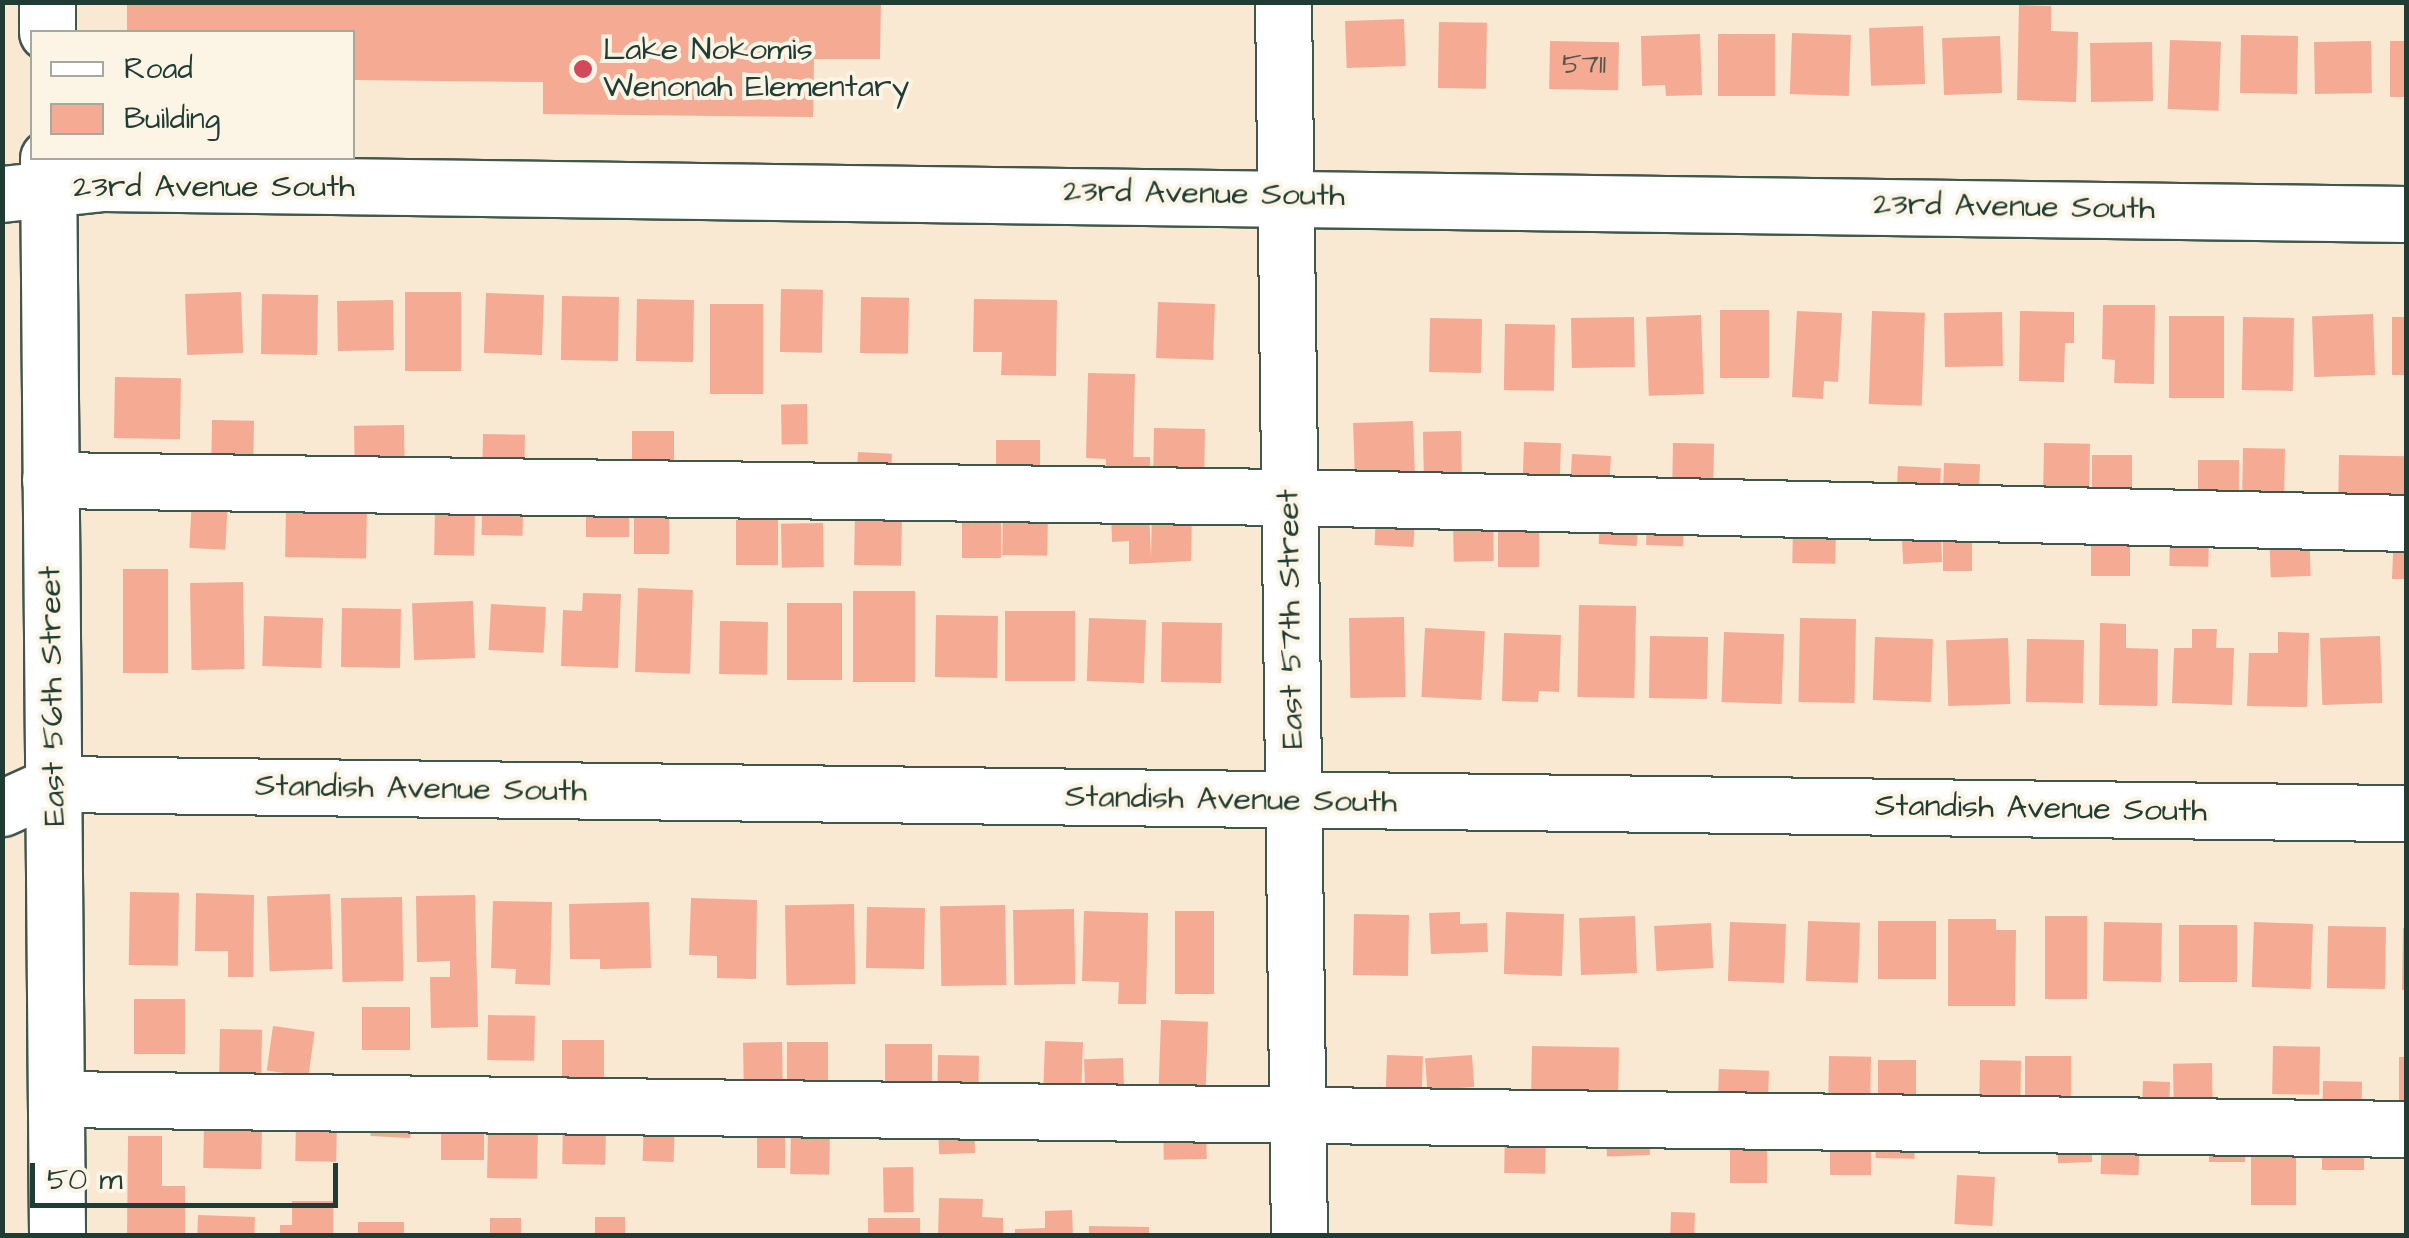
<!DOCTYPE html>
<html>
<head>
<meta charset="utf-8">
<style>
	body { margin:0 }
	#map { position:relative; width:2409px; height:1238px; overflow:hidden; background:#f9e9d3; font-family:"Architects Daughter",sans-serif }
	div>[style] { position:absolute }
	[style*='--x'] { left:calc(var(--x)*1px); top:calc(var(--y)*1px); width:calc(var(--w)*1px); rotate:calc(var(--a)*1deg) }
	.building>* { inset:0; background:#f5aa93; transform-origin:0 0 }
	.roads { filter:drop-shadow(2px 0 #40574c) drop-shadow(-2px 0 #40574c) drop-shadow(0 2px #40574c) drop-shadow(0 -2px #40574c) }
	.minor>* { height:55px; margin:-27.5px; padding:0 27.5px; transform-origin:27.5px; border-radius:27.5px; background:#fff }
	.dots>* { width:28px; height:28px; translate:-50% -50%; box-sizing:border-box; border:5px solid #fcf5e5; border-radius:50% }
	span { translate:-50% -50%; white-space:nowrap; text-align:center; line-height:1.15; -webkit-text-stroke:8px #fcf5e5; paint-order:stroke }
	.number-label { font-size:28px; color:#54584c }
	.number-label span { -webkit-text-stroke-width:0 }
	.poi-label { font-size:32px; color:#1f3d34 }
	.left { translate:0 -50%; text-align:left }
	.street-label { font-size:32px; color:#1f3d34 }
	.frame { position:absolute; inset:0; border:5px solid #1f3d34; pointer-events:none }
	.legend { position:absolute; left:30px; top:30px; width:325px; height:130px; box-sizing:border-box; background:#fcf5e5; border:2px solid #a4ab9e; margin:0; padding:12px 18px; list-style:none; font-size:30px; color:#1f3d34 }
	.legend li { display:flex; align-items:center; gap:20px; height:50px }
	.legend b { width:50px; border:2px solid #a4ab9e }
	.scale { position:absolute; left:30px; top:1163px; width:308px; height:45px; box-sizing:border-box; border:5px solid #1f3d34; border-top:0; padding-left:12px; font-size:30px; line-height:35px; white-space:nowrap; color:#1f3d34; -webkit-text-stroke:8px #fcf5e5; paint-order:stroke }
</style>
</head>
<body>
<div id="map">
	<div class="building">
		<div style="clip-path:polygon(127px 2px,881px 2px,880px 59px,814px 59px,813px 117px,543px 114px,543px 82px,352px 80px,352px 32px,127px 32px)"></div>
		<div style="clip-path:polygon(2019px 5px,2051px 6px,2051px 31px,2078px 32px,2076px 102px,2017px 100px)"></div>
		<div style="left:1404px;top:19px;width:47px;height:59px;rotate:88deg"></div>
		<div style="left:1439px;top:22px;width:48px;height:66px;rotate:1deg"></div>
		<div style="left:1923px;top:26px;width:58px;height:54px;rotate:88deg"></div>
		<div style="left:1792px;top:33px;width:59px;height:61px;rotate:2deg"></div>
		<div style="clip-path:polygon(1700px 34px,1702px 95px,1666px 96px,1665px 85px,1642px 86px,1641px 36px)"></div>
		<div style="left:1718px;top:34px;width:57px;height:62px"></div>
		<div style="left:2241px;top:35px;width:57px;height:58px;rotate:1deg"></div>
		<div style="left:2000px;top:36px;width:57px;height:58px;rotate:88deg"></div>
		<div style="left:2170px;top:40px;width:51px;height:69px;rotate:2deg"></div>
		<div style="left:1550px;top:41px;width:69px;height:48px;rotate:1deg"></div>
		<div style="left:2371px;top:41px;width:52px;height:57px;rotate:89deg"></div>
		<div style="left:2390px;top:41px;width:16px;height:56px"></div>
		<div style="left:2152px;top:42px;width:59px;height:62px;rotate:89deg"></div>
		<div style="left:781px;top:289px;width:42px;height:63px;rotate:1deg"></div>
		<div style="left:241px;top:292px;width:61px;height:56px;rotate:88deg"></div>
		<div style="left:405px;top:292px;width:56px;height:79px"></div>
		<div style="left:486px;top:293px;width:58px;height:60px;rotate:2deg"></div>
		<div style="left:262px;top:294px;width:56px;height:60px;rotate:1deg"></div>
		<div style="left:562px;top:296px;width:57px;height:64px;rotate:1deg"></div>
		<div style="left:861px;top:297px;width:48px;height:56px;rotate:1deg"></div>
		<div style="left:637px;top:299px;width:57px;height:62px;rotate:1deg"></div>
		<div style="clip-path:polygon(974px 299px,1057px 300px,1056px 376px,1001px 375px,1002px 352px,973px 352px)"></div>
		<div style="left:393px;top:300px;width:50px;height:56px;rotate:89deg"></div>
		<div style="left:1158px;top:302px;width:57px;height:56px;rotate:2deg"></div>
		<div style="left:710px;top:304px;width:53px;height:90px"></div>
		<div style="clip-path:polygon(2103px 305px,2155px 305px,2154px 384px,2114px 383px,2115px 360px,2102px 359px)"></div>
		<div style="left:1720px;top:310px;width:49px;height:68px"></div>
		<div style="clip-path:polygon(1797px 311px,1842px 313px,1838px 382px,1824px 381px,1823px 399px,1792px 397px)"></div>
		<div style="left:1872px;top:311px;width:53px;height:93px;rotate:2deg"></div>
		<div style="clip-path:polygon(2020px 311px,2074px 312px,2074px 343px,2065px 343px,2064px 382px,2019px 381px)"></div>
		<div style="left:2002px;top:312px;width:54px;height:58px;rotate:89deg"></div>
		<div style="left:2373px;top:314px;width:61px;height:61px;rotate:88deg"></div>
		<div style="left:1701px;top:315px;width:79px;height:55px;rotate:88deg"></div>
		<div style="left:2169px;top:316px;width:55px;height:82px"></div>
		<div style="left:1634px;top:317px;width:50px;height:63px;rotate:89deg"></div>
		<div style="left:2243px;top:317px;width:51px;height:73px;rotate:1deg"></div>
		<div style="left:2392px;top:317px;width:14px;height:58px"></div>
		<div style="left:1430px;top:318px;width:52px;height:54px;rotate:1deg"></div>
		<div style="left:1505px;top:324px;width:50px;height:66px;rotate:1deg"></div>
		<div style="clip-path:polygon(1088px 373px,1135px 374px,1133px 457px,1150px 457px,1150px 488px,1105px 487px,1106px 459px,1086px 458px)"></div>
		<div style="left:115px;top:377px;width:66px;height:61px;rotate:1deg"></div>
		<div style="left:807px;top:404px;width:40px;height:26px;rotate:89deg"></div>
		<div style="left:212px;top:420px;width:42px;height:43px;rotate:1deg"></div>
		<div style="left:1413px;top:421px;width:64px;height:60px;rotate:88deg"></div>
		<div style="left:404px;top:425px;width:51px;height:50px;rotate:89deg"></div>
		<div style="left:1154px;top:428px;width:51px;height:58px;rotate:1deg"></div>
		<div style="left:632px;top:431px;width:42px;height:50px"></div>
		<div style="left:1461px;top:431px;width:42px;height:38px;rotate:89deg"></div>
		<div style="left:483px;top:434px;width:42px;height:44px;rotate:1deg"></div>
		<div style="left:996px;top:440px;width:44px;height:42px"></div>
		<div style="left:1524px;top:442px;width:37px;height:40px;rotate:2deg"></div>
		<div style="left:1673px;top:443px;width:41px;height:40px;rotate:1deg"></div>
		<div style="left:2044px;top:443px;width:46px;height:57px;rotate:1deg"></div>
		<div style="left:2243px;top:448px;width:42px;height:54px;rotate:1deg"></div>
		<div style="left:858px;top:452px;width:34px;height:32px;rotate:3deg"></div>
		<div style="left:1572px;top:454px;width:39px;height:41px;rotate:3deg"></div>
		<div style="left:2092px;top:455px;width:40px;height:43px"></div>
		<div style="left:2339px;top:455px;width:67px;height:47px;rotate:1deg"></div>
		<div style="left:2198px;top:460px;width:41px;height:42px"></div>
		<div style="left:1944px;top:463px;width:36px;height:33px;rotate:2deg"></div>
		<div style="left:1898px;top:466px;width:43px;height:30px;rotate:3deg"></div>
		<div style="left:192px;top:498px;width:36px;height:50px;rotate:3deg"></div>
		<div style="left:286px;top:506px;width:81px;height:51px;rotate:1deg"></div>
		<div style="left:435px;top:507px;width:40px;height:48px;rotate:1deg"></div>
		<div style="left:634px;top:508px;width:35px;height:46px"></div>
		<div style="left:629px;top:509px;width:28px;height:43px;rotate:90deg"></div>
		<div style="left:482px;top:510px;width:41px;height:25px;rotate:1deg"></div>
		<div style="clip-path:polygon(1149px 510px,1151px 558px,1152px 512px,1192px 513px,1191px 561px,1129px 564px,1129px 541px,1112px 542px,1111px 511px)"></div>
		<div style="left:855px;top:511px;width:47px;height:54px;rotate:1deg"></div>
		<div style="left:1003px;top:511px;width:45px;height:44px;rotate:1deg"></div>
		<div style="left:962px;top:513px;width:39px;height:45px"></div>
		<div style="left:1376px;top:516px;width:39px;height:29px;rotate:3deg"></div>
		<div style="left:1498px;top:517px;width:41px;height:50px"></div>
		<div style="left:1493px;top:518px;width:43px;height:40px;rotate:89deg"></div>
		<div style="left:1600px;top:518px;width:38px;height:26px;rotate:3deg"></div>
		<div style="left:1647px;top:519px;width:37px;height:26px;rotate:2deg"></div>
		<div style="left:736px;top:520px;width:42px;height:45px"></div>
		<div style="left:1940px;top:520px;width:42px;height:39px;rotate:87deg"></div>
		<div style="left:823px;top:523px;width:44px;height:42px;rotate:89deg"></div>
		<div style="left:1793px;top:524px;width:43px;height:39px;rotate:1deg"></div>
		<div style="left:2091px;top:527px;width:39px;height:49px"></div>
		<div style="left:2309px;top:527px;width:49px;height:40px;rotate:88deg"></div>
		<div style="left:2170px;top:528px;width:39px;height:38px;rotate:1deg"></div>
		<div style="left:1972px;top:529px;width:42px;height:29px;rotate:90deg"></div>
		<div style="clip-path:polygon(2394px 530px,2406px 530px,2406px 579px,2392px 579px)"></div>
		<div style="left:123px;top:569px;width:45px;height:104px"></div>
		<div style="left:243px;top:582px;width:87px;height:53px;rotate:89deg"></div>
		<div style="left:638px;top:588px;width:55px;height:84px;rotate:2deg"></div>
		<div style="left:853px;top:591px;width:62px;height:91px"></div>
		<div style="clip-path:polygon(583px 593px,621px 594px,618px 668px,561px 666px,563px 610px,582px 611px)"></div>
		<div style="left:473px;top:601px;width:57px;height:61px;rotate:88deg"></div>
		<div style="left:787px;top:603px;width:55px;height:77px"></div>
		<div style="left:491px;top:604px;width:55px;height:46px;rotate:3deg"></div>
		<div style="left:1579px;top:605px;width:57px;height:92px;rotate:1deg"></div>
		<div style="left:342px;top:608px;width:59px;height:59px;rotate:1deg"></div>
		<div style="left:1075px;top:611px;width:70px;height:70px;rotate:90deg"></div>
		<div style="left:936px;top:615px;width:62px;height:62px;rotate:1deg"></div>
		<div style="left:264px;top:616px;width:59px;height:50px;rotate:2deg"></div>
		<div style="left:1404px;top:617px;width:80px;height:55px;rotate:89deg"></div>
		<div style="left:1089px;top:618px;width:57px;height:63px;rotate:2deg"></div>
		<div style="left:1800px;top:618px;width:56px;height:84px;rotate:1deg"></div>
		<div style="left:720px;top:621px;width:48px;height:53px;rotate:1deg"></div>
		<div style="left:1162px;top:622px;width:60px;height:60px;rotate:1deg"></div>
		<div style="clip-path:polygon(2100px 623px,2126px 624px,2126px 648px,2158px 649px,2157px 706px,2099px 705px)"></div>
		<div style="left:1425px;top:628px;width:60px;height:69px;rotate:3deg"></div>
		<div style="clip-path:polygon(2192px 629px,2217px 629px,2216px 648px,2234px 648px,2232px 705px,2172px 703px,2174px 648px,2192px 648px)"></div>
		<div style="left:1724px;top:632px;width:60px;height:70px;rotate:2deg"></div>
		<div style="clip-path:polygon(2278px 632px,2309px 633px,2307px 707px,2247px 706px,2249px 653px,2278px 653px)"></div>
		<div style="clip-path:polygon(1504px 633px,1561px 635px,1559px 692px,1539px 691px,1538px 702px,1502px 701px)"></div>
		<div style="left:1650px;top:636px;width:58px;height:62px;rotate:1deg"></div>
		<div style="left:2380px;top:636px;width:67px;height:60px;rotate:88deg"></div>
		<div style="left:1875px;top:637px;width:58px;height:63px;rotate:2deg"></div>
		<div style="left:2008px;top:638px;width:66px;height:62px;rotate:88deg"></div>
		<div style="left:2027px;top:639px;width:57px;height:63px;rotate:1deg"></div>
		<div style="left:130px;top:892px;width:49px;height:73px;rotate:1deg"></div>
		<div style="clip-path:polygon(196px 893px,254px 895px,253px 977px,228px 977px,228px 951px,195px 951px)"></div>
		<div style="left:330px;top:894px;width:75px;height:63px;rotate:88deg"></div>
		<div style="clip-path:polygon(475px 895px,478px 1027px,431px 1028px,430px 977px,450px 977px,450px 961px,417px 962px,416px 896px)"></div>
		<div style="left:402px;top:897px;width:84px;height:61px;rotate:89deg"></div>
		<div style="clip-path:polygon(691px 898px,757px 900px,756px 979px,717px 978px,717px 956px,689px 955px)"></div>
		<div style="clip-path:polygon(493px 901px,552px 902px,550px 985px,515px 984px,516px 969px,491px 968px)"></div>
		<div style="clip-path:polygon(649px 902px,651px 968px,600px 969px,600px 959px,570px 959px,569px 904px)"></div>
		<div style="left:854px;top:904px;width:80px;height:69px;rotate:89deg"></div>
		<div style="left:1005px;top:905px;width:80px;height:65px;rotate:89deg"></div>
		<div style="left:867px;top:907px;width:58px;height:61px;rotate:1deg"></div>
		<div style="left:1074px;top:909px;width:75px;height:61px;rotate:89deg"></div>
		<div style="clip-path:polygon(1084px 911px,1148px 913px,1146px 1004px,1118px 1004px,1119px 982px,1082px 981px)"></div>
		<div style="left:1175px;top:911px;width:39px;height:83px"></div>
		<div style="clip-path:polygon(1460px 912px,1460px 924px,1487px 923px,1488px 952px,1431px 954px,1429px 913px)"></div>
		<div style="left:1506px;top:912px;width:58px;height:62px;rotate:2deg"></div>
		<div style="left:1354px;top:914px;width:55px;height:61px;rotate:1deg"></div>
		<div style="left:1635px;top:916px;width:57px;height:56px;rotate:88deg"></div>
		<div style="left:2045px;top:916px;width:42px;height:83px"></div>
		<div style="clip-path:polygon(1948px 919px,1996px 919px,1996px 930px,2016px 930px,2015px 1006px,1948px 1006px)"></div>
		<div style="left:1808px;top:921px;width:52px;height:60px;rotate:2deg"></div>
		<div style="left:1878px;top:921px;width:58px;height:58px"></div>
		<div style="left:1730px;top:922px;width:56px;height:59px;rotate:2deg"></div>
		<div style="left:2104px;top:922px;width:58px;height:59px;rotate:1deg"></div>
		<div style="left:2254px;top:922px;width:59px;height:65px;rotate:2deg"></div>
		<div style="left:1711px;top:923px;width:45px;height:57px;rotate:87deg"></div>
		<div style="left:2179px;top:925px;width:58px;height:57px"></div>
		<div style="left:2328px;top:926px;width:58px;height:62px;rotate:1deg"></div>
		<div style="clip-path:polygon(2403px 928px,2406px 928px,2406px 990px,2402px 990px)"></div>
		<div style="left:134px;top:999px;width:51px;height:55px"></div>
		<div style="left:362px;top:1007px;width:48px;height:43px"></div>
		<div style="left:488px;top:1015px;width:47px;height:45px;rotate:1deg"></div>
		<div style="left:1161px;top:1020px;width:47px;height:73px;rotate:2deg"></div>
		<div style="left:273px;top:1026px;width:42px;height:45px;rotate:8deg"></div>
		<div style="left:220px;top:1029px;width:42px;height:47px;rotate:1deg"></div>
		<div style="left:604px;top:1040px;width:42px;height:42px;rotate:90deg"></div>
		<div style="left:1045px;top:1041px;width:38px;height:46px;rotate:2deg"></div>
		<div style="left:782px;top:1042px;width:42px;height:39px;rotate:89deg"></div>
		<div style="left:787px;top:1042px;width:41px;height:43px"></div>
		<div style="left:932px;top:1044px;width:43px;height:47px;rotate:90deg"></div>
		<div style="left:1532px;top:1046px;width:87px;height:53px;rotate:1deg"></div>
		<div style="left:2273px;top:1046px;width:47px;height:48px;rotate:1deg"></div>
		<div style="left:938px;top:1055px;width:41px;height:32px;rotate:1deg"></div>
		<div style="left:1387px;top:1055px;width:36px;height:41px;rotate:2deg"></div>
		<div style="left:1472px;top:1055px;width:32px;height:47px;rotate:86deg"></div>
		<div style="left:1829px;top:1056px;width:42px;height:49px;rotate:1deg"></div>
		<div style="left:2025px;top:1056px;width:46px;height:49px"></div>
		<div style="left:2399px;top:1057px;width:7px;height:55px"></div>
		<div style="left:1123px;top:1058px;width:31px;height:39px;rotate:88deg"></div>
		<div style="left:1916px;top:1060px;width:43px;height:38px;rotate:90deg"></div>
		<div style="left:1980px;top:1060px;width:41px;height:44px;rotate:1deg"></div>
		<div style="left:2212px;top:1063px;width:45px;height:39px;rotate:89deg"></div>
		<div style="left:1719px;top:1069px;width:50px;height:32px;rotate:2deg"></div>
		<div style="left:2143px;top:1081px;width:27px;height:26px;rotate:2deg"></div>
		<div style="left:2323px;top:1081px;width:39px;height:30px;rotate:1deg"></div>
		<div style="left:372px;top:1105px;width:40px;height:31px;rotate:3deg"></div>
		<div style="left:441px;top:1116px;width:43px;height:44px"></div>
		<div style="left:1206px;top:1116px;width:43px;height:43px;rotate:89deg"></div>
		<div style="left:296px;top:1119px;width:41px;height:42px;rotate:1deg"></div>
		<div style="left:563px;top:1119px;width:43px;height:45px;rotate:1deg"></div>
		<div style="left:644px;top:1120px;width:31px;height:41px;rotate:2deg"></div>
		<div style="left:974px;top:1122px;width:31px;height:36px;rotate:88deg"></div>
		<div style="left:204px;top:1123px;width:58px;height:45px;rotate:1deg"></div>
		<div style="left:488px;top:1124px;width:50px;height:54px;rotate:1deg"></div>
		<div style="left:757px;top:1125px;width:28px;height:43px"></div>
		<div style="left:1649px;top:1127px;width:28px;height:43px;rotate:88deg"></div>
		<div style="left:791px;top:1128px;width:39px;height:46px;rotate:1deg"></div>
		<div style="left:1505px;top:1128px;width:41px;height:45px;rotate:1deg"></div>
		<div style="left:1830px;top:1129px;width:41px;height:46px"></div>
		<div style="left:1876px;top:1131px;width:39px;height:27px;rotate:1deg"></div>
		<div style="left:2102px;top:1132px;width:38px;height:42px;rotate:2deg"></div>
		<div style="left:2091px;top:1133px;width:29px;height:34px;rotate:88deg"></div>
		<div style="left:1730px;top:1134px;width:37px;height:49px"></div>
		<div style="clip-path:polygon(128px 1136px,162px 1136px,162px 1186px,185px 1186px,185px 1236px,127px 1236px)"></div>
		<div style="left:2209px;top:1137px;width:36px;height:25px"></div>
		<div style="left:2322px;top:1138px;width:42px;height:32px"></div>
		<div style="left:2296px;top:1157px;width:48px;height:45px;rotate:90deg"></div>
		<div style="left:913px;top:1167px;width:45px;height:30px;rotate:89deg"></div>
		<div style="left:1957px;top:1175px;width:38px;height:49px;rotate:3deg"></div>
		<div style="clip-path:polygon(939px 1198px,983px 1199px,982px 1217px,1003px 1218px,1003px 1236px,938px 1236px)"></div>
		<div style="clip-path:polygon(292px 1201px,333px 1201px,333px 1236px,280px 1236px,280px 1225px,292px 1225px)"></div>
		<div style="clip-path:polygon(1072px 1210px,1073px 1236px,1015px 1236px,1015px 1229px,1045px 1228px,1045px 1211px)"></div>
		<div style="left:1671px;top:1212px;width:24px;height:24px;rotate:2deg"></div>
		<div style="left:198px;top:1215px;width:57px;height:21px;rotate:2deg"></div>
		<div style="left:595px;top:1217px;width:30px;height:19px"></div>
		<div style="left:490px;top:1218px;width:31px;height:18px"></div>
		<div style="left:920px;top:1218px;width:18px;height:52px;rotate:90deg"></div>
		<div style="left:358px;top:1222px;width:46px;height:14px"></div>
		<div style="left:1089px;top:1226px;width:60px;height:10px;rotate:1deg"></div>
	</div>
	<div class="roads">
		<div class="minor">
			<div style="--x:47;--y:2;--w:30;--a:90"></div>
			<div style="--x:1283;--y:2;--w:1234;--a:89.26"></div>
			<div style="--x:48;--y:158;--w:1078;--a:89.52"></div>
			<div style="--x:2;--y:194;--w:102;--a:-6.2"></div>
			<div style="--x:103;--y:183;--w:2303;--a:0.77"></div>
			<div style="--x:50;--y:480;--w:1239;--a:0.79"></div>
			<div style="--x:1289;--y:497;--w:1117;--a:1.33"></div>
			<div style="--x:2;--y:808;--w:58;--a:-24.4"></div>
			<div style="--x:55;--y:784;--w:2351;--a:0.71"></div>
			<div style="--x:56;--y:1099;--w:2350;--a:0.73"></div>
		</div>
	</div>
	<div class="dots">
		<div style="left:583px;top:69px;background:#d1495b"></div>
	</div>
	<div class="number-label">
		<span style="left:1584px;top:65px">5711</span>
	</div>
	<div class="poi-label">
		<span class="left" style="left:603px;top:69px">Lake Nokomis<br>Wenonah Elementary</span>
	</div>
	<div class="street-label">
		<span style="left:214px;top:187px">23rd Avenue South</span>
		<span style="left:1204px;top:194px;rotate:1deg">23rd Avenue South</span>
		<span style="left:2014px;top:207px;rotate:1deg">23rd Avenue South</span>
		<span style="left:1291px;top:619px;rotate:-91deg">East 57th Street</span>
		<span style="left:53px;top:696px;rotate:-91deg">East 56th Street</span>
		<span style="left:421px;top:789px;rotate:1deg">Standish Avenue South</span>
		<span style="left:1231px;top:800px;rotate:1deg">Standish Avenue South</span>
		<span style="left:2041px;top:809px;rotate:1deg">Standish Avenue South</span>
	</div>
	<div class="frame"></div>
	<ul class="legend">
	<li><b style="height:12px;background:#fff"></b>Road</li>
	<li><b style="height:28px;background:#f5aa93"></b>Building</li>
	</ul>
	<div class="scale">50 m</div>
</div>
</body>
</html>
